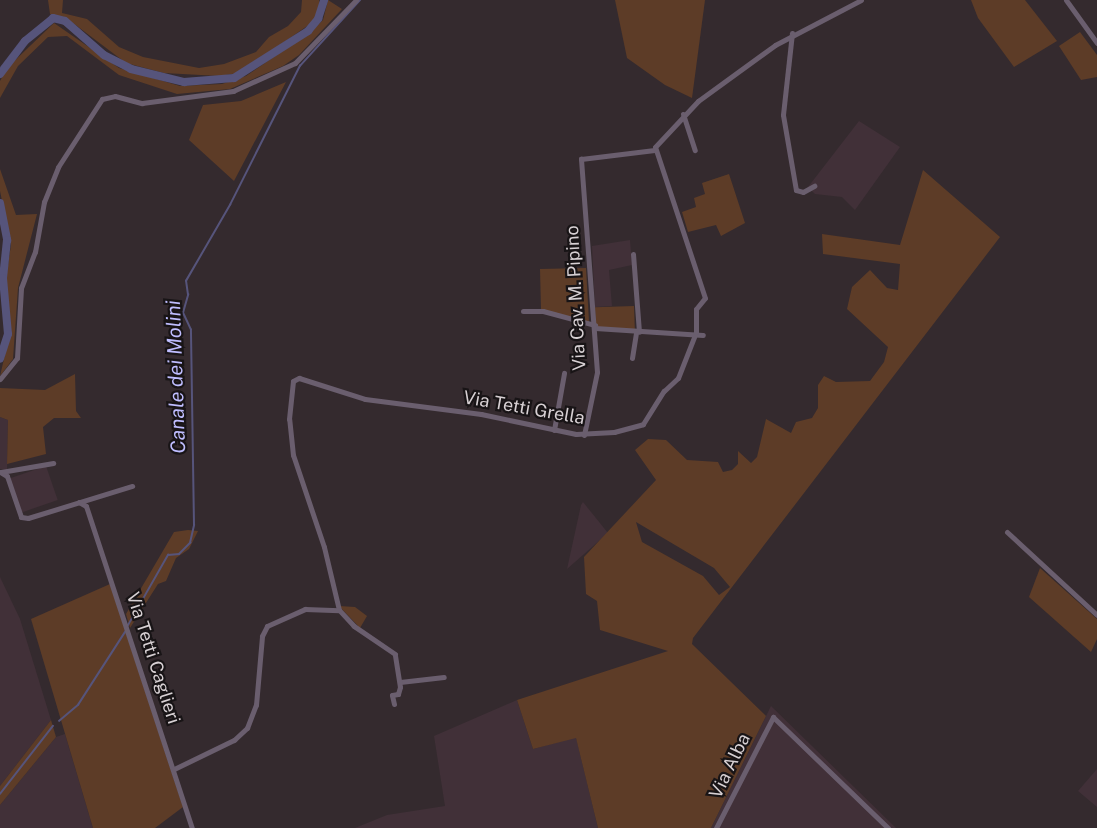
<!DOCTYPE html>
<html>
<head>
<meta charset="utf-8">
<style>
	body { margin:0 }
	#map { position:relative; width:1097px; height:828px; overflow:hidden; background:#342a2e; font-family:"Public Sans",sans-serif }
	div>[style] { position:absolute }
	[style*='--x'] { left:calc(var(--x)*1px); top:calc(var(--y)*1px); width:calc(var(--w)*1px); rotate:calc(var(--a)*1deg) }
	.built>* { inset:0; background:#413038; transform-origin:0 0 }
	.green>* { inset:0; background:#5d3c27; transform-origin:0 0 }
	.stream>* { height:1.5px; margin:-0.75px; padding:0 0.75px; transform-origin:0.75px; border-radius:0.75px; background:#56547b }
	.river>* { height:8px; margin:-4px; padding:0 4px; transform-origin:4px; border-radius:4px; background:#56547b }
	.minor>* { height:5px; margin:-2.5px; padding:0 2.5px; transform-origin:2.5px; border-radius:2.5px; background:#6a5e6e }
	span { translate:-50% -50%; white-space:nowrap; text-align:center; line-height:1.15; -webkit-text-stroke:4.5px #181416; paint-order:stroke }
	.street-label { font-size:18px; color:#d7d0d3 }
	.water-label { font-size:20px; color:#bfbdff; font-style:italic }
</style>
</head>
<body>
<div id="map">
	<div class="built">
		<div style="clip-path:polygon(859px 121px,900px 147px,855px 210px,842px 197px,815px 194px,808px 187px)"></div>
		<div style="clip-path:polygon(630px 240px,632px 265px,609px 270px,612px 306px,595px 307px,592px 246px)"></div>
		<div style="clip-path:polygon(0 417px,8px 420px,7px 470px,0 469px)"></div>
		<div style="left:46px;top:466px;width:36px;height:38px;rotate:71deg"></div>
		<div style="clip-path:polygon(583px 502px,608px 533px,567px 569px,581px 505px)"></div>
		<div style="clip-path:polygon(0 577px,20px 619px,51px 720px,0 786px)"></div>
		<div style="clip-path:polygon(517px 700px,533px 749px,576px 737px,598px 828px,355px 828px,387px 815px,445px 806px,434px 736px)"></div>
		<div style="clip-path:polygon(771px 706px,896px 828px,711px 828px)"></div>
		<div style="clip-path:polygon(65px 734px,93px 828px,0 828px,0 805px,56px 737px)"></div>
		<div style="clip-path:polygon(1097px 769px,1097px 807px,1078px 791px)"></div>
	</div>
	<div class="green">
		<div style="clip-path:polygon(48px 0,63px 0,62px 13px,87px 19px,119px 47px,143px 57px,199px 68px,224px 64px,256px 52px,269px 37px,288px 26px,301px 12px,302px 0,319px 0,320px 4px,313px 22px,239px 73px,219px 76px,164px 73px,126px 63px,73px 23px,50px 14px)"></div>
		<div style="clip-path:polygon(328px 0,342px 9px,299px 55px,283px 66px,230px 89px,177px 94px,119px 75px,67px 36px,48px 37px,18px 66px,0 98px,0 81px,7px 68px,54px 23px,119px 68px,180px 86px,222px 84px,246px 76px,309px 33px,323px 20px)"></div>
		<div style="clip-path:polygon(615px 0,705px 0,692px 98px,665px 85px,627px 58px)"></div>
		<div style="clip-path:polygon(971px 0,1025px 0,1057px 41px,1014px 67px,978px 18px)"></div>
		<div style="clip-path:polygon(1080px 32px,1097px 55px,1097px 77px,1081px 80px,1059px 46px)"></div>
		<div style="clip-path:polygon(286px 82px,234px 181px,189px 140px,203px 105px,241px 101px)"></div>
		<div style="clip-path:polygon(0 169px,16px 215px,37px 214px,18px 288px,13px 359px,0 376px,11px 329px,6px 279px,11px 245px,0 191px)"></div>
		<div style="clip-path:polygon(evenodd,923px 170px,1000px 237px,693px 638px,692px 644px,766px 716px,711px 828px,598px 828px,576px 738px,533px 749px,517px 700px,668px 651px,600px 630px,597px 601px,586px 594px,584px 557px,656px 480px,635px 450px,648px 439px,666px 440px,687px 460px,718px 462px,723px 472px,732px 470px,738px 464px,738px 451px,751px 463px,757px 457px,766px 419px,791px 433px,796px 422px,812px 418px,818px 408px,818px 385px,824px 376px,836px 382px,870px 381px,884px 362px,888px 347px,847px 309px,852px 287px,870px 270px,887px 288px,898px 290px,900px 264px,823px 254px,822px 234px,900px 245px,923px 170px,636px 522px,714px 568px,730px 587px,719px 595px,703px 576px,642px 542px,636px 522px)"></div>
		<div style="clip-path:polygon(729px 174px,745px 223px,721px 236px,716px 225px,688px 232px,682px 212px,696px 207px,694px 198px,705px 194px,702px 183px)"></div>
		<div style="clip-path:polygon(586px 268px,589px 322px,541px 309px,540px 269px)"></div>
		<div style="left:634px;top:306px;width:23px;height:39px;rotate:88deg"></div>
		<div style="clip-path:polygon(75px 374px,76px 411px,81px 418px,54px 418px,43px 427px,46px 454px,7px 464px,8px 420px,0 417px,0 388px,45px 390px)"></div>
		<div style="clip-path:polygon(188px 530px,198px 531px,189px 549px,176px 558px,166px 581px,158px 584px,130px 628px,126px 614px,174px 532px)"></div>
		<div style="clip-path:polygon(1040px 568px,1097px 619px,1097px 639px,1091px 652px,1029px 597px)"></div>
		<div style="clip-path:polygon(110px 584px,183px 807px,155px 828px,93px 828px,31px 619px)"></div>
		<div style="clip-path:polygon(339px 606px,355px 607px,367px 616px,360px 628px)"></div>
		<div style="clip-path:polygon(51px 720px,56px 737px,0 805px,0 786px)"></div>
	</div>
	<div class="stream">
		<div style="--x:127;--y:627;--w:83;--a:-60.3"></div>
		<div style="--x:168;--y:555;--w:11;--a:-5"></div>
		<div style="--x:179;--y:554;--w:16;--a:-45"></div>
		<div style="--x:190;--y:543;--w:18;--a:-77"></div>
		<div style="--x:194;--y:525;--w:195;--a:-90.9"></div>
		<div style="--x:191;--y:330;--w:19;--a:-115"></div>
		<div style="--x:183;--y:313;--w:19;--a:-74"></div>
		<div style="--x:188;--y:295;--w:14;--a:-98"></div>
		<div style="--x:186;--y:281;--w:88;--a:-59.9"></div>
		<div style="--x:230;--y:205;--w:156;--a:-63.3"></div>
		<div style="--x:300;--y:66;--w:89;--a:-47.7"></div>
		<div style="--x:59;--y:721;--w:25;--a:-40"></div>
		<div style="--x:78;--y:705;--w:87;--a:-57.2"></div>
		<div style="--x:0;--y:794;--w:86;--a:-52.1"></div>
	</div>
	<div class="river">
		<div style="--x:0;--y:74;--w:41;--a:-52.9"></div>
		<div style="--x:25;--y:41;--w:36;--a:-39"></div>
		<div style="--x:53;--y:18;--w:12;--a:14"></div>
		<div style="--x:65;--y:21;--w:52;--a:41.1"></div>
		<div style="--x:104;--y:55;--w:30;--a:27"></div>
		<div style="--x:131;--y:69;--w:55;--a:13.8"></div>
		<div style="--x:184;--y:82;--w:50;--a:-4.6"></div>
		<div style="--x:234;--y:78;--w:88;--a:-32.4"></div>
		<div style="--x:308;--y:31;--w:16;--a:-50"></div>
		<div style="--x:318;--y:19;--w:20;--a:-72"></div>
		<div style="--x:0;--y:203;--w:38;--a:79"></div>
		<div style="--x:7;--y:240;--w:38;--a:96"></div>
		<div style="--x:3;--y:278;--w:56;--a:84.9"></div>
		<div style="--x:8;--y:334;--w:26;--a:108"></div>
	</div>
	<div class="minor">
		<div style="--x:1066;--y:0;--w:53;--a:54.2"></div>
		<div style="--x:792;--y:33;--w:82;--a:96.3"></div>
		<div style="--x:783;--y:115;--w:76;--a:80.2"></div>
		<div style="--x:796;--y:190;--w:7;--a:16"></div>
		<div style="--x:803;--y:192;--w:13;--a:-29"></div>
		<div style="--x:683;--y:114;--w:38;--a:72"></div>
		<div style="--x:633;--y:254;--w:78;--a:85.6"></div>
		<div style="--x:523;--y:311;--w:20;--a:0"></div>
		<div style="--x:543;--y:311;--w:54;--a:15.1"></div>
		<div style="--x:595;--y:328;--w:108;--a:3.7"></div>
		<div style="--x:632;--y:358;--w:26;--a:-81"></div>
		<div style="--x:0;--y:379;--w:27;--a:-51"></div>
		<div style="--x:17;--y:358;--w:70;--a:-86.7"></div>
		<div style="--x:21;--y:288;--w:39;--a:-69"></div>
		<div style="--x:35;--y:252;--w:51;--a:-79.8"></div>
		<div style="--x:44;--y:202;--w:38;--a:-68"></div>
		<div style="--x:58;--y:167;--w:81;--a:-57.1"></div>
		<div style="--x:102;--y:99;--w:13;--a:-13"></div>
		<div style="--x:115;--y:96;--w:28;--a:15"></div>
		<div style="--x:142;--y:103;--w:92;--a:-7.5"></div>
		<div style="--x:233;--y:91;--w:68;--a:-24.3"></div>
		<div style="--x:295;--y:63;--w:88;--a:-45.9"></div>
		<div style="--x:554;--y:430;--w:58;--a:-80"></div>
		<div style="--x:584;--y:435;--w:64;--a:-78.3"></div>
		<div style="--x:597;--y:372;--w:214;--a:-94.3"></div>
		<div style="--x:581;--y:159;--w:74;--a:-7"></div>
		<div style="--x:0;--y:472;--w:8;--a:30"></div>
		<div style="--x:7;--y:476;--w:43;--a:71.1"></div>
		<div style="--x:21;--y:517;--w:7;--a:8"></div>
		<div style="--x:28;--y:518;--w:109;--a:-17.1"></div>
		<div style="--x:1;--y:472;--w:53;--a:-9.8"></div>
		<div style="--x:79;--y:502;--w:8;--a:30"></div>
		<div style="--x:86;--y:506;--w:339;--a:71.8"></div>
		<div style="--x:1007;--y:532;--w:122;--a:42.7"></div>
		<div style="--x:400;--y:682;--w:44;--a:-6.5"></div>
		<div style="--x:394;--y:704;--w:9;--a:-103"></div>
		<div style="--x:392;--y:695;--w:6;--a:-9"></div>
		<div style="--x:398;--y:694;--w:7;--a:-74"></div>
		<div style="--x:400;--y:687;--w:33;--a:-99"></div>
		<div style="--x:395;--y:654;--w:50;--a:-145.7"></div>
		<div style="--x:354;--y:626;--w:22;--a:-133"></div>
		<div style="--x:339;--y:610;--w:65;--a:-103.4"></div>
		<div style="--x:324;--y:547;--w:97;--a:-108.6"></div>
		<div style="--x:293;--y:455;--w:36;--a:-96"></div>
		<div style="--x:289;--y:419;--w:38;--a:-84"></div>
		<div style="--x:293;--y:381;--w:7;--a:-27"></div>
		<div style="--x:299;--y:378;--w:69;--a:17.7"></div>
		<div style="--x:365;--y:399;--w:117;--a:7.4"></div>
		<div style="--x:481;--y:414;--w:97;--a:11.9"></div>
		<div style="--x:576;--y:434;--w:38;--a:-3"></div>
		<div style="--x:614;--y:432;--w:30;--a:-15"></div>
		<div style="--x:643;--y:424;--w:39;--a:-58"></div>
		<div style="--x:664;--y:391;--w:19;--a:-43"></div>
		<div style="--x:678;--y:378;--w:49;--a:-68.6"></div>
		<div style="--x:696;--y:332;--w:23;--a:-90"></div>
		<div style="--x:696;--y:309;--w:14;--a:-51"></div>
		<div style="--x:705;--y:298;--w:159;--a:-108.3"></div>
		<div style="--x:655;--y:147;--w:63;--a:-46.9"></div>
		<div style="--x:698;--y:101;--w:95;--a:-36"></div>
		<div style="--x:775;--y:45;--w:97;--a:-27.6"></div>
		<div style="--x:174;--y:769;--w:67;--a:-25.8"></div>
		<div style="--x:234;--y:740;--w:18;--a:-43"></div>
		<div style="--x:247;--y:728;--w:25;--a:-69"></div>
		<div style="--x:256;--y:705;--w:69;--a:-85"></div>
		<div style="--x:262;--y:636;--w:11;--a:-63"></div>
		<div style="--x:267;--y:626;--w:42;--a:-24.1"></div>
		<div style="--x:305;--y:609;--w:34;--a:2"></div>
		<div style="--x:716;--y:828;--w:125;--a:-62.8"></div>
		<div style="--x:773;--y:717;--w:160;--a:44"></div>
	</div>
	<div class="street-label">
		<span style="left:576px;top:298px;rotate:-93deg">Via Cav. M. Pipino</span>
		<span style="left:524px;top:408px;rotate:10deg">Via Tetti Grella</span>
		<span style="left:153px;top:658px;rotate:72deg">Via Tetti Caglieri</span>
		<span style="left:730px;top:766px;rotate:-64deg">Via Alba</span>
	</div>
	<div class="water-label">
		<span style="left:176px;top:377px;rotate:-92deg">Canale dei Molini</span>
	</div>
</div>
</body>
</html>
